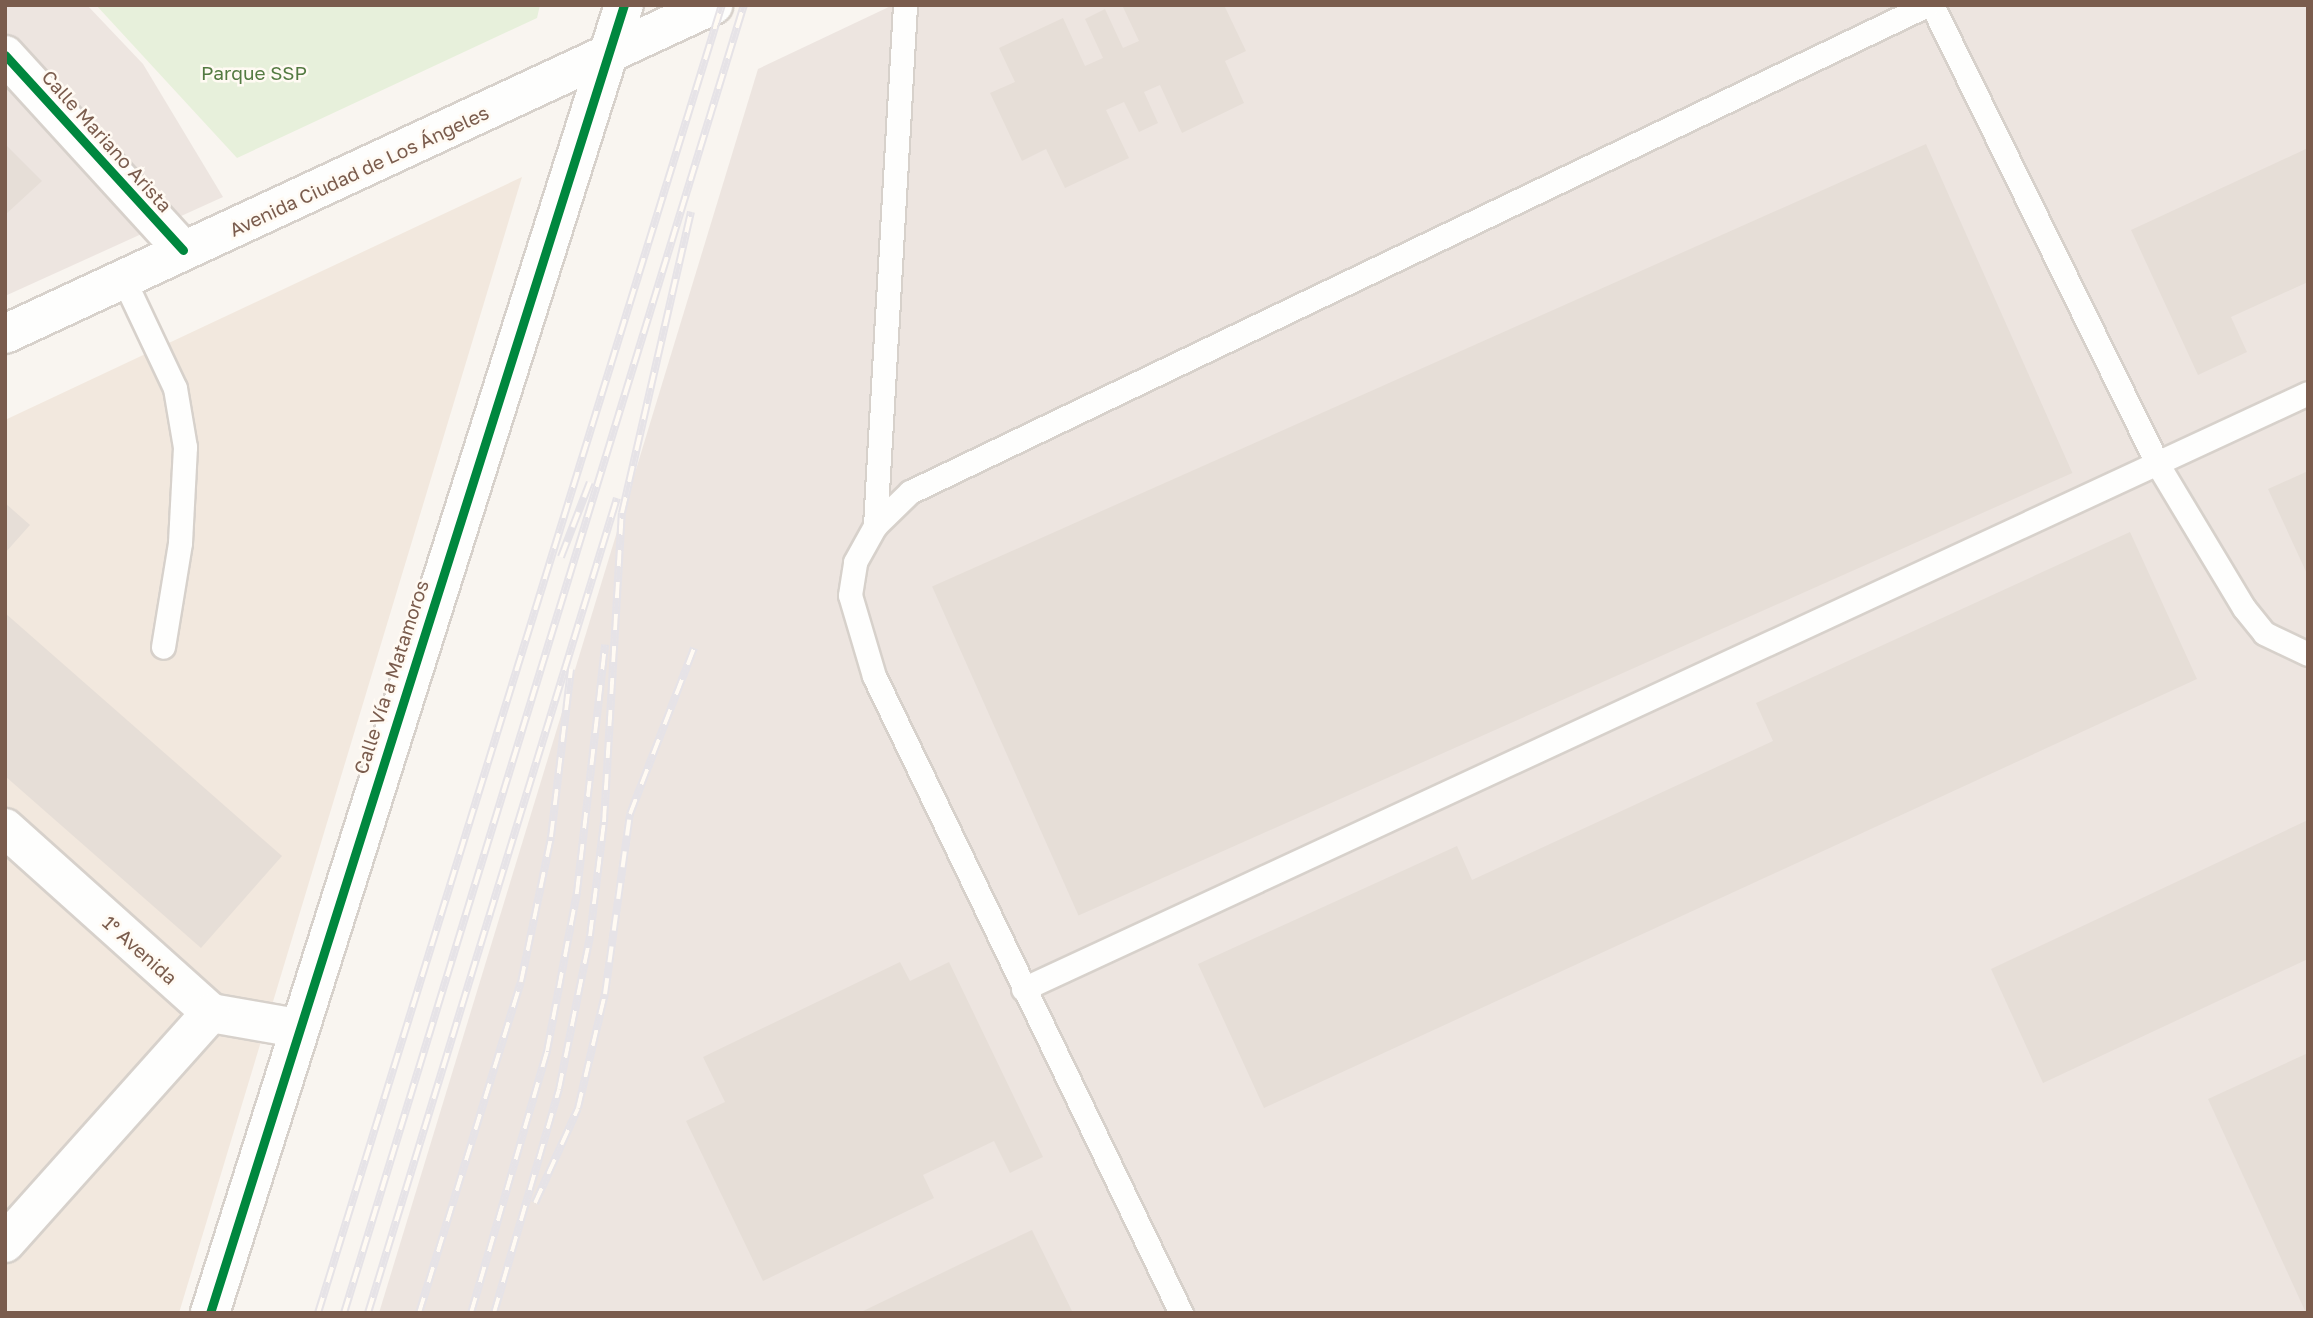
<!DOCTYPE html>
<html>
<head>
<meta charset="utf-8">
<style>
	body { margin:0 }
	#map { position:relative; width:2313px; height:1318px; overflow:hidden; background:#f9f5f0; font-family:"Golos Text",sans-serif }
	div>[style] { position:absolute }
	[style*='--x'] { left:calc(var(--x)*1px); top:calc(var(--y)*1px); width:calc(var(--w)*1px); rotate:calc(var(--a)*1deg) }
	.residential>* { inset:0; background:#f2e8de }
	.industrial>* { inset:0; background:#ede5e0 }
	.green>* { inset:0; background:#e7f0db }
	.building>* { inset:0; background:#e6ded7; transform-origin:0 0 }
	.roads { filter:drop-shadow(2px 0 #d7d1cb) drop-shadow(-2px 0 #d7d1cb) drop-shadow(0 2px #d7d1cb) drop-shadow(0 -2px #d7d1cb) }
	.lane>* { height:23px; margin:-11.5px; padding:0 11.5px; transform-origin:11.5px; border-radius:11.5px; background:#fefefd }
	.street>* { height:38px; margin:-19px; padding:0 19px; transform-origin:19px; border-radius:19px; background:#fefefd }
	.secondary>* { height:38px; margin:-19px; padding:0 19px; transform-origin:19px; border-radius:19px; background:#fefefd }
	.rail>* { height:8px; margin-top:-4px; transform-origin:0; background:repeating-linear-gradient(90deg,#fffaf3 0 16px,#e6e3e7 0 32px); box-sizing:border-box; border-block:2px solid #e6e3e7 }
	.cycleway>* { height:9px; margin:-4.5px; padding:0 4.5px; transform-origin:4.5px; border-radius:4.5px; background:#00873e }
	span { translate:-50% -50%; white-space:nowrap; text-align:center; line-height:1.15; -webkit-text-stroke:5px #fffaf3; paint-order:stroke }
	.park-label { font-size:19px; color:#537a41 }
	.street-label { font-size:19px; color:#7a5c4d }
	.frame { position:absolute; inset:0; border:7px solid #7a5c4d; pointer-events:none }
</style>
</head>
<body>
<div id="map">
	<div class="residential">
		<div style="clip-path:polygon(522px 177px,179px 1313px,5px 1313px,5px 420px)"></div>
	</div>
	<div class="industrial">
		<div style="clip-path:polygon(5px 5px,87px 5px,143px 64px,223px 197px,5px 296px)"></div>
		<div style="clip-path:polygon(893px 5px,2308px 5px,2308px 1313px,379px 1313px,758px 69px)"></div>
	</div>
	<div class="green">
		<div style="clip-path:polygon(96px 5px,540px 5px,537px 18px,237px 158px)"></div>
	</div>
	<div class="building">
		<div style="clip-path:polygon(1122px 5px,1224px 5px,1246px 51px,1225px 61px,1244px 103px,1182px 133px,1160px 85px,1144px 92px,1158px 123px,1139px 132px,1124px 102px,1106px 110px,1129px 158px,1065px 188px,1046px 149px,1022px 161px,990px 93px,1015px 82px,999px 48px,1063px 18px,1085px 66px,1103px 58px,1085px 19px,1105px 9px,1123px 48px,1139px 41px)"></div>
		<div style="clip-path:polygon(5px 144px,42px 181px,5px 215px)"></div>
		<div style="left:1926px;top:144px;width:360px;height:1088px;rotate:66deg"></div>
		<div style="clip-path:polygon(2308px 148px,2308px 282px,2231px 317px,2247px 352px,2198px 375px,2131px 230px)"></div>
		<div style="clip-path:polygon(2308px 471px,2308px 576px,2268px 489px)"></div>
		<div style="clip-path:polygon(5px 503px,30px 525px,5px 553px)"></div>
		<div style="clip-path:polygon(2130px 532px,2197px 679px,1264px 1108px,1198px 964px,1457px 846px,1472px 880px,1773px 741px,1756px 703px)"></div>
		<div style="clip-path:polygon(5px 613px,282px 856px,201px 948px,5px 776px)"></div>
		<div style="clip-path:polygon(2308px 820px,2308px 959px,2043px 1083px,1991px 969px)"></div>
		<div style="clip-path:polygon(900px 962px,910px 981px,949px 962px,1043px 1157px,1010px 1173px,994px 1141px,923px 1175px,934px 1198px,763px 1281px,686px 1121px,725px 1102px,703px 1057px)"></div>
		<div style="clip-path:polygon(2308px 1053px,2308px 1313px,2306px 1313px,2208px 1099px)"></div>
		<div style="clip-path:polygon(1032px 1230px,1073px 1313px,859px 1313px,975px 1257px)"></div>
	</div>
	<div class="roads">
		<div class="lane">
			<div style="--x:1932;--y:5;--w:513;--a:63.83"></div>
			<div style="--x:2158;--y:465;--w:167;--a:59"></div>
			<div style="--x:2244;--y:608;--w:32;--a:51"></div>
			<div style="--x:2264;--y:633;--w:49;--a:25.5"></div>
			<div style="--x:123;--y:278;--w:122;--a:64.7"></div>
			<div style="--x:175;--y:388;--w:60;--a:80.4"></div>
			<div style="--x:185;--y:447;--w:96;--a:93"></div>
			<div style="--x:180;--y:543;--w:105;--a:99.3"></div>
			<div style="--x:875;--y:526;--w:522;--a:-86.7"></div>
			<div style="--x:1023;--y:989;--w:1416;--a:-24.88"></div>
			<div style="--x:1181;--y:1313;--w:707;--a:-115.73"></div>
			<div style="--x:874;--y:676;--w:84;--a:-106.5"></div>
			<div style="--x:850;--y:595;--w:33;--a:-81"></div>
			<div style="--x:855;--y:562;--w:41;--a:-60.9"></div>
			<div style="--x:875;--y:526;--w:49;--a:-44.2"></div>
			<div style="--x:910;--y:492;--w:1128;--a:-25.59"></div>
		</div>
		<div class="street">
			<div style="--x:5;--y:55;--w:264;--a:47.6"></div>
			<div style="--x:5;--y:828;--w:277;--a:41.9"></div>
			<div style="--x:211;--y:1013;--w:87;--a:9.9"></div>
			<div style="--x:5;--y:1243;--w:309;--a:-48.2"></div>
			<div style="--x:210;--y:1313;--w:1372;--a:-72.44"></div>
		</div>
		<div class="secondary">
			<div style="--x:5;--y:334;--w:781;--a:-24.92"></div>
		</div>
	</div>
	<div class="rail">
		<div style="--x:561;--y:557;--w:80;--a:-68.9"></div>
		<div style="--x:535;--y:1203;--w:104;--a:-65.6"></div>
		<div style="--x:578;--y:1108;--w:117;--a:-76.7"></div>
		<div style="--x:605;--y:994;--w:182;--a:-82.1"></div>
		<div style="--x:630;--y:814;--w:178;--a:-68.9"></div>
		<div style="--x:318;--y:1313;--w:1369;--a:-72.84"></div>
		<div style="--x:344;--y:1313;--w:1368;--a:-73"></div>
		<div style="--x:368;--y:1313;--w:852;--a:-73.01"></div>
		<div style="--x:419;--y:1313;--w:346;--a:-72.9"></div>
		<div style="--x:521;--y:982;--w:148;--a:-78.3"></div>
		<div style="--x:551;--y:837;--w:169;--a:-83.2"></div>
		<div style="--x:471;--y:1313;--w:273;--a:-73.8"></div>
		<div style="--x:547;--y:1051;--w:162;--a:-79.3"></div>
		<div style="--x:577;--y:892;--w:249;--a:-83.5"></div>
		<div style="--x:494;--y:1313;--w:233;--a:-73.8"></div>
		<div style="--x:559;--y:1089;--w:156;--a:-78.5"></div>
		<div style="--x:590;--y:936;--w:115;--a:-83"></div>
		<div style="--x:604;--y:822;--w:310;--a:-86.7"></div>
		<div style="--x:622;--y:513;--w:309;--a:-77.1"></div>
	</div>
	<div class="cycleway">
		<div style="--x:5;--y:55;--w:264;--a:47.6"></div>
		<div style="--x:210;--y:1313;--w:1372;--a:-72.44"></div>
	</div>
	<div class="park-label">
		<span style="left:254px;top:73px">Parque SSP</span>
	</div>
	<div class="street-label">
		<span style="left:107px;top:141px;rotate:48deg">Calle Mariano Arista</span>
		<span style="left:359px;top:171px;rotate:-25deg">Avenida Ciudad de Los Ángeles</span>
		<span style="left:391px;top:677px;rotate:-72deg">Calle Vía a Matamoros</span>
		<span style="left:140px;top:950px;rotate:42deg">1° Avenida</span>
	</div>
	<div class="frame"></div>
</div>
</body>
</html>
